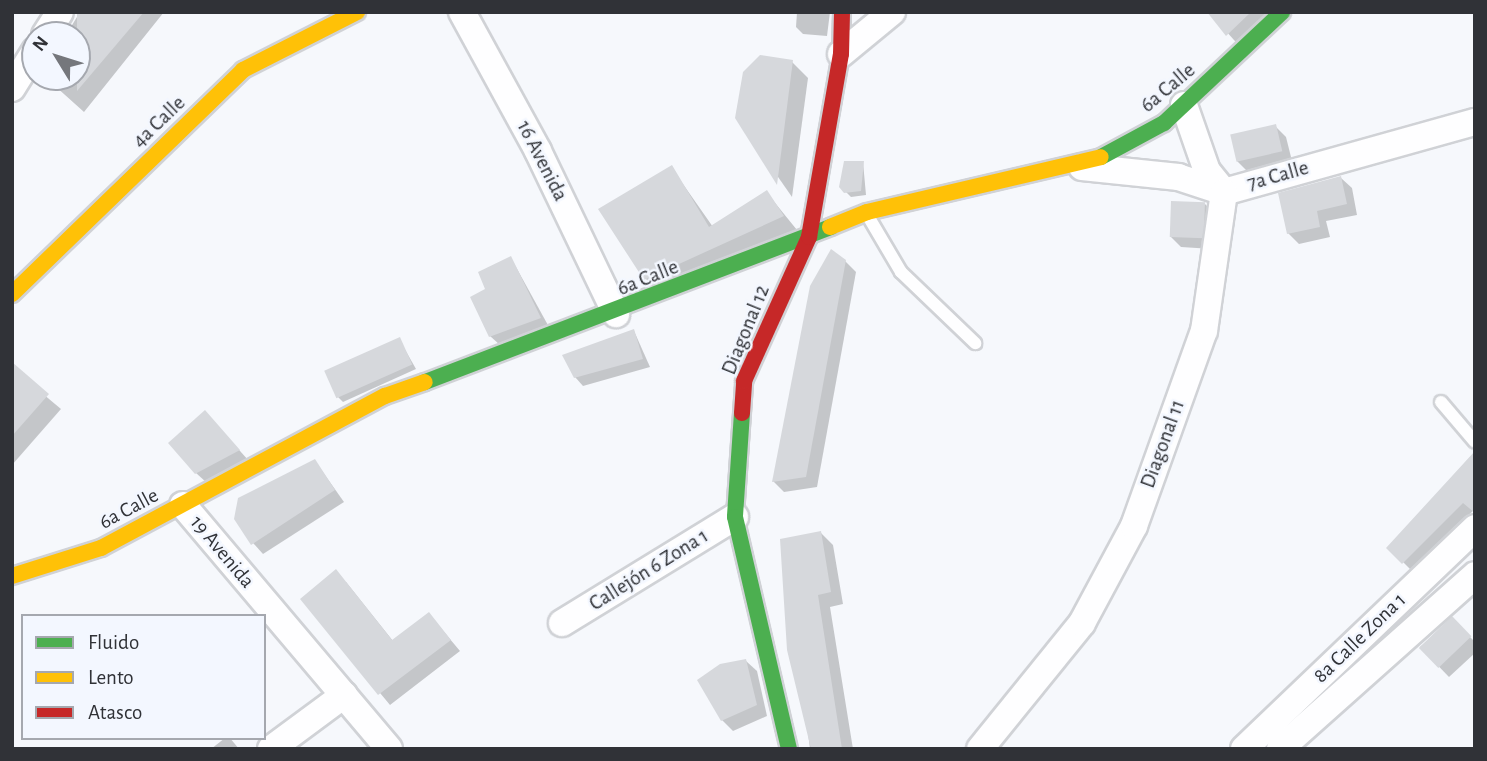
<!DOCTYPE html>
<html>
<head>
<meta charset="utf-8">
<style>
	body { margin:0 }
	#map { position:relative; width:1487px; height:761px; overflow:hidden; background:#f6f8fc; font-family:"Alegreya Sans",sans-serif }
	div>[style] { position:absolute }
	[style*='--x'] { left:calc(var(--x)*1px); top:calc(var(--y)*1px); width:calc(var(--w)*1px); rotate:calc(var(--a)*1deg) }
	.shadow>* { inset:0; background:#0003 }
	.building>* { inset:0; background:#d6d8dc; transform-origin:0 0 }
	.roads { filter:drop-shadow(2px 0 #d0d2d6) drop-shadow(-2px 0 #d0d2d6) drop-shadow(0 2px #d0d2d6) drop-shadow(0 -2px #d0d2d6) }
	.lane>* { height:12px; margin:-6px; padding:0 6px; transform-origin:6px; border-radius:6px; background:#fefeff }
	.street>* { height:26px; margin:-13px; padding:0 13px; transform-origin:13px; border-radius:13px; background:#fefeff }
	.fast>* { height:16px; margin:-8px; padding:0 8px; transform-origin:8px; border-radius:8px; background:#4caf50 }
	.slow>* { height:16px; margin:-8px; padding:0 8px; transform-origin:8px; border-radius:8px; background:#ffc107 }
	.jam>* { height:16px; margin:-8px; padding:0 8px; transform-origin:8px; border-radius:8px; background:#c62828 }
	span { translate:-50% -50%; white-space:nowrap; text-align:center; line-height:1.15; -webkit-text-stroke:5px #f3f7ff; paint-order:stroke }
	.street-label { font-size:21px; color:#303237 }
	.frame { position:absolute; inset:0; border:14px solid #303237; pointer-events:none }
	.legend { position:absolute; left:21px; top:614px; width:245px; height:126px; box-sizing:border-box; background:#f3f7ff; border:2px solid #a5a8af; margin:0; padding:9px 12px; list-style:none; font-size:21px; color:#303237 }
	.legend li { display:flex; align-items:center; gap:14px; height:35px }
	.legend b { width:35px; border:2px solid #a5a8af }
	.north { position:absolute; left:21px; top:21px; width:70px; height:70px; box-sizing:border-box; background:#f3f7ff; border:2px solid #a5a8af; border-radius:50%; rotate:308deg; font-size:19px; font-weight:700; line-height:28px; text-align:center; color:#303237 }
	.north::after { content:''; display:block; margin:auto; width:24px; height:32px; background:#75777c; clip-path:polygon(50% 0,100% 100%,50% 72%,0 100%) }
</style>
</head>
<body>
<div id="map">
	<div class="shadow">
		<div style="clip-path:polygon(80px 12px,164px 12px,84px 112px,45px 77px,77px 77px,77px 35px,66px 35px)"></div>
		<div style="clip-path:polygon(797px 12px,830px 12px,827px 36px,803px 34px,796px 27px)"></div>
		<div style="clip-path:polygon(1209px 12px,1281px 12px,1242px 49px)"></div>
		<div style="clip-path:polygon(792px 62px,808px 78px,792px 197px,737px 118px)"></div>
		<div style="clip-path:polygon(1275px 126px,1286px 137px,1292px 161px,1248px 172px,1237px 161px)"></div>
		<div style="clip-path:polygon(863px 162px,866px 195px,851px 197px,846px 192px)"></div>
		<div style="clip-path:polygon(671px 167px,713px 227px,767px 193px,797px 230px,660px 293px,646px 279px)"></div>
		<div style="clip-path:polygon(1341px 178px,1352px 188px,1357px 215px,1326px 221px,1330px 237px,1299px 244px,1288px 233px)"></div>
		<div style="clip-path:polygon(1205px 204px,1215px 215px,1212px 249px,1181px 247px,1170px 236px)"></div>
		<div style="clip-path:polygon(511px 258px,549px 327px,500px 345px,490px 336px,488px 290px)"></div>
		<div style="clip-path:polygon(845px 261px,856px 272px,817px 487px,784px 492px,773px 481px)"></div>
		<div style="clip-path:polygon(634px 331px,650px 367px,583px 386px,575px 377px)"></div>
		<div style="clip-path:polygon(399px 339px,416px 369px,343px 402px,338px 397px)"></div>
		<div style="clip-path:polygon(12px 368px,61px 409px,12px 465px)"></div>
		<div style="clip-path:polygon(215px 423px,249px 461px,207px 483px,196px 473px)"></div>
		<div style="clip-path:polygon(1471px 456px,1475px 509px,1411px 570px,1389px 548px)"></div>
		<div style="clip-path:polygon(315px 461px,344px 502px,263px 554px,253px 543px)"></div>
		<div style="clip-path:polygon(821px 533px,833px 545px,843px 604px,830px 607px,853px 749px,810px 749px,802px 686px)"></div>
		<div style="clip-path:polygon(346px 582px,393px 641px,429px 614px,460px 651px,390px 705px,302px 599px)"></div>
		<div style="clip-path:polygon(1452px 619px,1475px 642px,1475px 653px,1449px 677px,1420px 647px)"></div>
		<div style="clip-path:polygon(746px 661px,757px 671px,767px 716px,733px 731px,722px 720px)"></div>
		<div style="clip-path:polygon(225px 738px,230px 738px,239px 749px,211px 749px)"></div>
	</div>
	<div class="building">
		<div style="clip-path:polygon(77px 12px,144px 12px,77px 91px)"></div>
		<div style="clip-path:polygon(1207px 12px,1251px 12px,1226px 36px)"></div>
		<div style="clip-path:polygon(760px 55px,793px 60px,777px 185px,735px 118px,743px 72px)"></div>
		<div style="left:1276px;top:124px;width:28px;height:47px;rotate:77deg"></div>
		<div style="clip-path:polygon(844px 161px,864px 161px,861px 191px,844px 193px,839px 187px)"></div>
		<div style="clip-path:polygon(672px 165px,709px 227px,767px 190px,784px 216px,644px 280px,598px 209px)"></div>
		<div style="clip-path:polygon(1341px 176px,1347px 204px,1317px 211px,1320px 227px,1287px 234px,1278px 193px)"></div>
		<div style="left:1171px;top:201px;width:34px;height:36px;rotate:2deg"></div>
		<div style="clip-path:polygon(831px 249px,846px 260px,806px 477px,772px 482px,810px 286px)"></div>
		<div style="clip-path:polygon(511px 256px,541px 318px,489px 337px,470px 297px,485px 289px,478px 272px)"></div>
		<div style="clip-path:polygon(634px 329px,643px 359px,574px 378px,562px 355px)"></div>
		<div style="left:400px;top:337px;width:30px;height:83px;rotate:66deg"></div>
		<div style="clip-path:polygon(12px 362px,49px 394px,12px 436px)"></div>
		<div style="clip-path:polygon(205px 410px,240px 450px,195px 474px,168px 443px)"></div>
		<div style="clip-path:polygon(1475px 451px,1475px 513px,1463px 503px,1402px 564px,1386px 548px)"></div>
		<div style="clip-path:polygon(315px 459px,335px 490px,251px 545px,234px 519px,238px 498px)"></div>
		<div style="clip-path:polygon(821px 531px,831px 592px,818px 595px,842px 749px,811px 749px,787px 650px,780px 539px)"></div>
		<div style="clip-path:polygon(336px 569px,392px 640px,429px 612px,451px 640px,378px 695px,300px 599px)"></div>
		<div style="left:1452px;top:616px;width:28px;height:46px;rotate:46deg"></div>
		<div style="clip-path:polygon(746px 659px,757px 705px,721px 721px,697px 680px,720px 664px)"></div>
	</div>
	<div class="roads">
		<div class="lane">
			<div style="--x:868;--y:216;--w:65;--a:59.5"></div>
			<div style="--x:901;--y:272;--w:103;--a:43.8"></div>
			<div style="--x:1441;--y:402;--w:52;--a:49.6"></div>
		</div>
		<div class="street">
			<div style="--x:462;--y:12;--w:158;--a:61.3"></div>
			<div style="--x:538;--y:151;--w:181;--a:64.4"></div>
			<div style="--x:45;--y:35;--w:27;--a:-57"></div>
			<div style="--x:841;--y:54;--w:66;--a:-39.5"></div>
			<div style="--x:12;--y:88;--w:44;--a:-58.1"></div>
			<div style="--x:1184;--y:105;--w:70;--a:70.8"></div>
			<div style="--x:1207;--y:171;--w:27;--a:51"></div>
			<div style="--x:1082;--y:167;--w:97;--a:5.9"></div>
			<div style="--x:1178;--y:177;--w:48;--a:18.1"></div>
			<div style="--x:1224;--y:192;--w:261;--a:-15.6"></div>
			<div style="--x:183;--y:505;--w:319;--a:49.8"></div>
			<div style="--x:562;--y:623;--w:203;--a:-31.5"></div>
			<div style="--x:271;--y:749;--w:91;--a:-36.5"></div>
			<div style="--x:980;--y:749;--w:162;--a:-51"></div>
			<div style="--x:1082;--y:623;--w:110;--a:-61.8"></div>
			<div style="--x:1134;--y:526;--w:207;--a:-70.3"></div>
			<div style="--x:1204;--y:331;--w:140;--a:-81.8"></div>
			<div style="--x:1244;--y:749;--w:320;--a:-43.7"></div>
			<div style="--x:1280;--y:749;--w:261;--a:-41.7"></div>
		</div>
		<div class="fast">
			<div style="--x:1101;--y:157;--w:72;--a:-28.4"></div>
			<div style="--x:1164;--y:123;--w:162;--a:-43.2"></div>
			<div style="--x:425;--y:382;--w:434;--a:-20.9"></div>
			<div style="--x:742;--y:413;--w:104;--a:93.9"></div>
			<div style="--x:735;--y:517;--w:238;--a:76.9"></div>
		</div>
		<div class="slow">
			<div style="--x:830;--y:227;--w:40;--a:-22"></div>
			<div style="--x:867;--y:212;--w:240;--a:-13.2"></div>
			<div style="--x:12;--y:294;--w:322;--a:-44.1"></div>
			<div style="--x:243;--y:70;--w:128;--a:-27"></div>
			<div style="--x:12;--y:576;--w:93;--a:-17.5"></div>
			<div style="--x:101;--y:548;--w:322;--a:-28.2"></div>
			<div style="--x:385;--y:396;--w:42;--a:-19.3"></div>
		</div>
		<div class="jam">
			<div style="--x:742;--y:413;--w:32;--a:-86"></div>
			<div style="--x:744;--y:381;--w:158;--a:-65.7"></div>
			<div style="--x:809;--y:237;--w:186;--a:-80.1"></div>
			<div style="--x:841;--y:54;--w:42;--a:-88.6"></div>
		</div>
	</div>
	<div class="street-label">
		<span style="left:1168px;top:88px;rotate:-40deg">6a Calle</span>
		<span style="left:159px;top:122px;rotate:-44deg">4a Calle</span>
		<span style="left:542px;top:161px;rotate:63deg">16 Avenida</span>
		<span style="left:1278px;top:176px;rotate:-16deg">7a Calle</span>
		<span style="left:648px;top:278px;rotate:-22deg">6a Calle</span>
		<span style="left:746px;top:330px;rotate:-68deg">Diagonal 12</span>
		<span style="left:1163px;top:444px;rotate:-70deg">Diagonal 11</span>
		<span style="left:129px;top:509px;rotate:-28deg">6a Calle</span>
		<span style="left:222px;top:552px;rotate:50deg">19 Avenida</span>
		<span style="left:649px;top:570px;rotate:-32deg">Callejón 6 Zona 1</span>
		<span style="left:1360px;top:638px;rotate:-44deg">8a Calle Zona 1</span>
	</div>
	<div class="frame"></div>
	<ul class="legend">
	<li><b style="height:9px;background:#4caf50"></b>Fluido</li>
	<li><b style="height:9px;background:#ffc107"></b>Lento</li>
	<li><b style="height:9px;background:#c62828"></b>Atasco</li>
	</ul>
	<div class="north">N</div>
</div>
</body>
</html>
